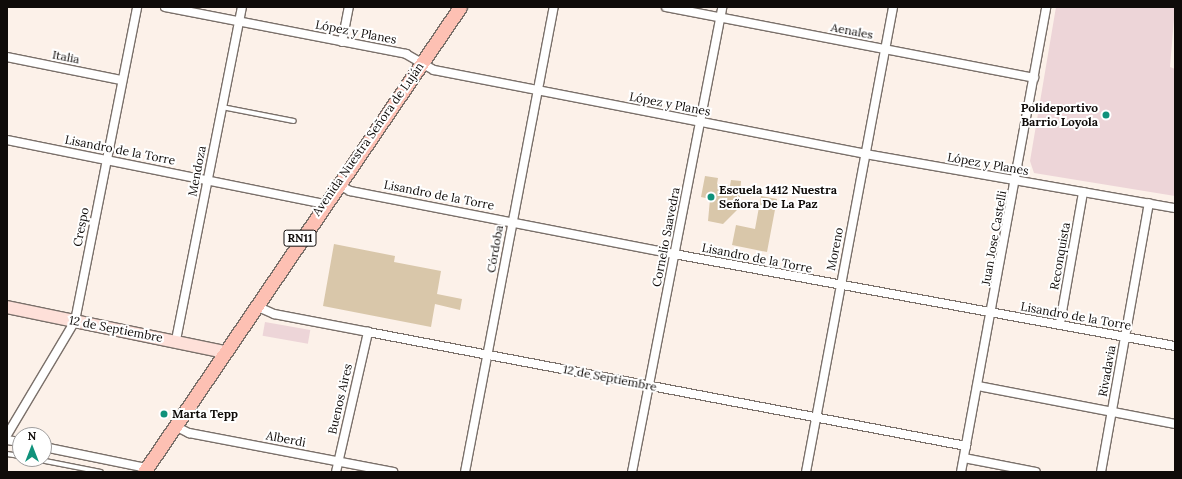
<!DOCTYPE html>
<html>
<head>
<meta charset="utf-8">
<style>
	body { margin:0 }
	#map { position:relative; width:1182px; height:479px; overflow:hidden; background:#fcf1e9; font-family:Lora,serif }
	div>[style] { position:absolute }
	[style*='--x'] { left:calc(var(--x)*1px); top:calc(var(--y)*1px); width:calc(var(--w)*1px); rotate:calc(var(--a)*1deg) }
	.green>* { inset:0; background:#edd5d8; transform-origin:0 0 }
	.building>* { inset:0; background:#d9c7aa }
	.roads { filter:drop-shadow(1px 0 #7a706a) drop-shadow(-1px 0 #7a706a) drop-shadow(0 1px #7a706a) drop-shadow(0 -1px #7a706a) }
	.lane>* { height:4px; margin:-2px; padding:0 2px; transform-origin:2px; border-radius:2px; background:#fff }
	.street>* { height:8px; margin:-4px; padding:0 4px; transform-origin:4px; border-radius:4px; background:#fff }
	.secondary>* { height:12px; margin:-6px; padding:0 6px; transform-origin:6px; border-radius:6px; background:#fee0d9 }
	.primary>* { height:13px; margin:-6.5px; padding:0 6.5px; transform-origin:6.5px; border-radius:6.5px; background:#fdc0b3 }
	.dots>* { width:11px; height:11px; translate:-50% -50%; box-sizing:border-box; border:2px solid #fff; border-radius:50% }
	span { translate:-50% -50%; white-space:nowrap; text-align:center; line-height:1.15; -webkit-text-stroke:4px #fff; paint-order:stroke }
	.shield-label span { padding:1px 3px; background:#fff; border:1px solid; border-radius:3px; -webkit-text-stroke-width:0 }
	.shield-label { font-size:11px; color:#0f0b09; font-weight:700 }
	.street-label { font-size:12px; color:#0f0b09 }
	.poi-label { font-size:12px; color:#0f0b09; font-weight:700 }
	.right { translate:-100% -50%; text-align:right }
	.left { translate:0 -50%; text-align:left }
	.frame { position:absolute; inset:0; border:8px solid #0f0b09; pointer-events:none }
	.north { position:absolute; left:12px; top:427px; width:40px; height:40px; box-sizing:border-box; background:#fff; border:1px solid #9f9d9d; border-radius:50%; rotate:0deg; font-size:11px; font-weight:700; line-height:16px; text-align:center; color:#0f0b09 }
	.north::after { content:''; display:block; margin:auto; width:14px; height:18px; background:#10927b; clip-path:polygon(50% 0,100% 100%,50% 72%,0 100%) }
</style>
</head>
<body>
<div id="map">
	<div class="green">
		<div style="clip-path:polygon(1056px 7px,1175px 7px,1170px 67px,1175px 69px,1175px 196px,1034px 173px,1030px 161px)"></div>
		<div style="left:265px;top:322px;width:46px;height:14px;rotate:10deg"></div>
	</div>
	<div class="building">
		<div style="clip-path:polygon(705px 176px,718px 178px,717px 184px,730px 186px,731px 180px,741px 181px,739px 208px,723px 224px,708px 221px,710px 199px,701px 197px)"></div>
		<div style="clip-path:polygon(761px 196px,777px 199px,767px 252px,732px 245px,736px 225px,755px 229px)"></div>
		<div style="clip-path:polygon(334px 244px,395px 256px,394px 262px,441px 271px,437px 294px,462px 299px,460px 310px,435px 304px,431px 327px,323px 306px)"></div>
	</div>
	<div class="roads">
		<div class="lane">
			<div style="--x:222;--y:107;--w:73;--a:11"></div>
			<div style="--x:7;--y:454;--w:13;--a:9"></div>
			<div style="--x:35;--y:459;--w:67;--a:11.1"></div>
		</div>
		<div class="street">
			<div style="--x:165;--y:7;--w:246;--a:11"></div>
			<div style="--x:406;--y:54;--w:32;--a:30"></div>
			<div style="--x:434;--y:70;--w:105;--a:11"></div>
			<div style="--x:537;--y:90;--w:334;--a:11"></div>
			<div style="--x:865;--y:154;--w:315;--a:9.9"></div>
			<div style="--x:666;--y:7;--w:375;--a:10.9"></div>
			<div style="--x:342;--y:42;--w:36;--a:-79"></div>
			<div style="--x:7;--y:57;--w:116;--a:11.4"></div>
			<div style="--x:7;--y:140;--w:322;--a:11.4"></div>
			<div style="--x:337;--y:184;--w:15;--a:28"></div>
			<div style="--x:350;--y:191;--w:330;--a:11"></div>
			<div style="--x:674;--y:254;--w:509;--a:10.41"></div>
			<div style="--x:256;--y:306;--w:20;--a:24"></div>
			<div style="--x:274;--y:314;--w:96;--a:10.8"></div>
			<div style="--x:368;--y:332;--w:609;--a:10.79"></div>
			<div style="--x:1060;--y:323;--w:133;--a:-80"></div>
			<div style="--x:176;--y:340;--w:339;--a:-78.8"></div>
			<div style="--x:978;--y:386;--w:201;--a:10.9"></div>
			<div style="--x:175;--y:426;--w:16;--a:27"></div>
			<div style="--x:189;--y:433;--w:208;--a:10.8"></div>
			<div style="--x:7;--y:435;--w:133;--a:-59.2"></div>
			<div style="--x:75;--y:321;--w:320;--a:-78.8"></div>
			<div style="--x:7;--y:440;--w:13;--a:9"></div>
			<div style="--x:44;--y:447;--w:104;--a:11.6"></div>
			<div style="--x:964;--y:458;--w:73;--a:11"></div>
			<div style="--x:336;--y:472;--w:144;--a:-77.1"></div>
			<div style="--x:465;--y:472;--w:473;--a:-79.2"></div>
			<div style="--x:632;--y:472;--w:474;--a:-79"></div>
			<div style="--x:806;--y:472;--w:473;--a:-79.4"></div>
			<div style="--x:961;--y:472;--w:473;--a:-79.6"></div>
			<div style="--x:1101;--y:472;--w:273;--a:-79.9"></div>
		</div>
		<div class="secondary">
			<div style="--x:7;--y:307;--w:223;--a:11.7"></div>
		</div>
		<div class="primary">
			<div style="--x:144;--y:472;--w:562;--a:-55.8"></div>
		</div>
	</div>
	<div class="dots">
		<div style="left:1106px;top:115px;background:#10927b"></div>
		<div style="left:711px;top:197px;background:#10927b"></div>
		<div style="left:164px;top:414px;background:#10927b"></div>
	</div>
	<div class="shield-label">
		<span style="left:300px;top:238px">RN11</span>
	</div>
	<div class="street-label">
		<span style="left:852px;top:31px;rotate:11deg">Aenales</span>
		<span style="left:356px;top:32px;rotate:11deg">López y Planes</span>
		<span style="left:66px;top:57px;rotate:11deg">Italia</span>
		<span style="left:670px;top:104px;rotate:11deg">López y Planes</span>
		<span style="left:368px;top:139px;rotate:-55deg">Avenida Nuestra Señora de Luján</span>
		<span style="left:120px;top:150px;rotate:11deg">Lisandro de la Torre</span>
		<span style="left:988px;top:164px;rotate:10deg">López y Planes</span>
		<span style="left:197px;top:171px;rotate:-79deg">Mendoza</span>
		<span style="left:439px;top:195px;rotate:11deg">Lisandro de la Torre</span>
		<span style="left:81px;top:227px;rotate:-79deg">Crespo</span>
		<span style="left:666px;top:237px;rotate:-79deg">Cornelio Saavedra</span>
		<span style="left:994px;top:238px;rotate:-80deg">Juan Jose Castelli</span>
		<span style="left:495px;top:249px;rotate:-80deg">Córdoba</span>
		<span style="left:835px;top:249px;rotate:-79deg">Moreno</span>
		<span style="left:1060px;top:256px;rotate:-80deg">Reconquista</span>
		<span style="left:757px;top:258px;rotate:11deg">Lisandro de la Torre</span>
		<span style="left:1076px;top:316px;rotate:10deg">Lisandro de la Torre</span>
		<span style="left:116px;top:329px;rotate:11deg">12 de Septiembre</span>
		<span style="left:1107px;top:371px;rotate:-80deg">Rivadavia</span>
		<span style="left:610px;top:378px;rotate:11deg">12 de Septiembre</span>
		<span style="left:340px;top:399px;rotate:-77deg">Buenos Aires</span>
		<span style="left:286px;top:439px;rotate:11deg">Alberdi</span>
	</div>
	<div class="poi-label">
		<span class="right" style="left:1098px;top:115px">Polideportivo<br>Barrio Loyola</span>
		<span class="left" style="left:719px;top:197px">Escuela 1412 Nuestra<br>Señora De La Paz</span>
		<span class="left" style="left:172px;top:414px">Marta Tepp</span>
	</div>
	<div class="frame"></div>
	<div class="north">N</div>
</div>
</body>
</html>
